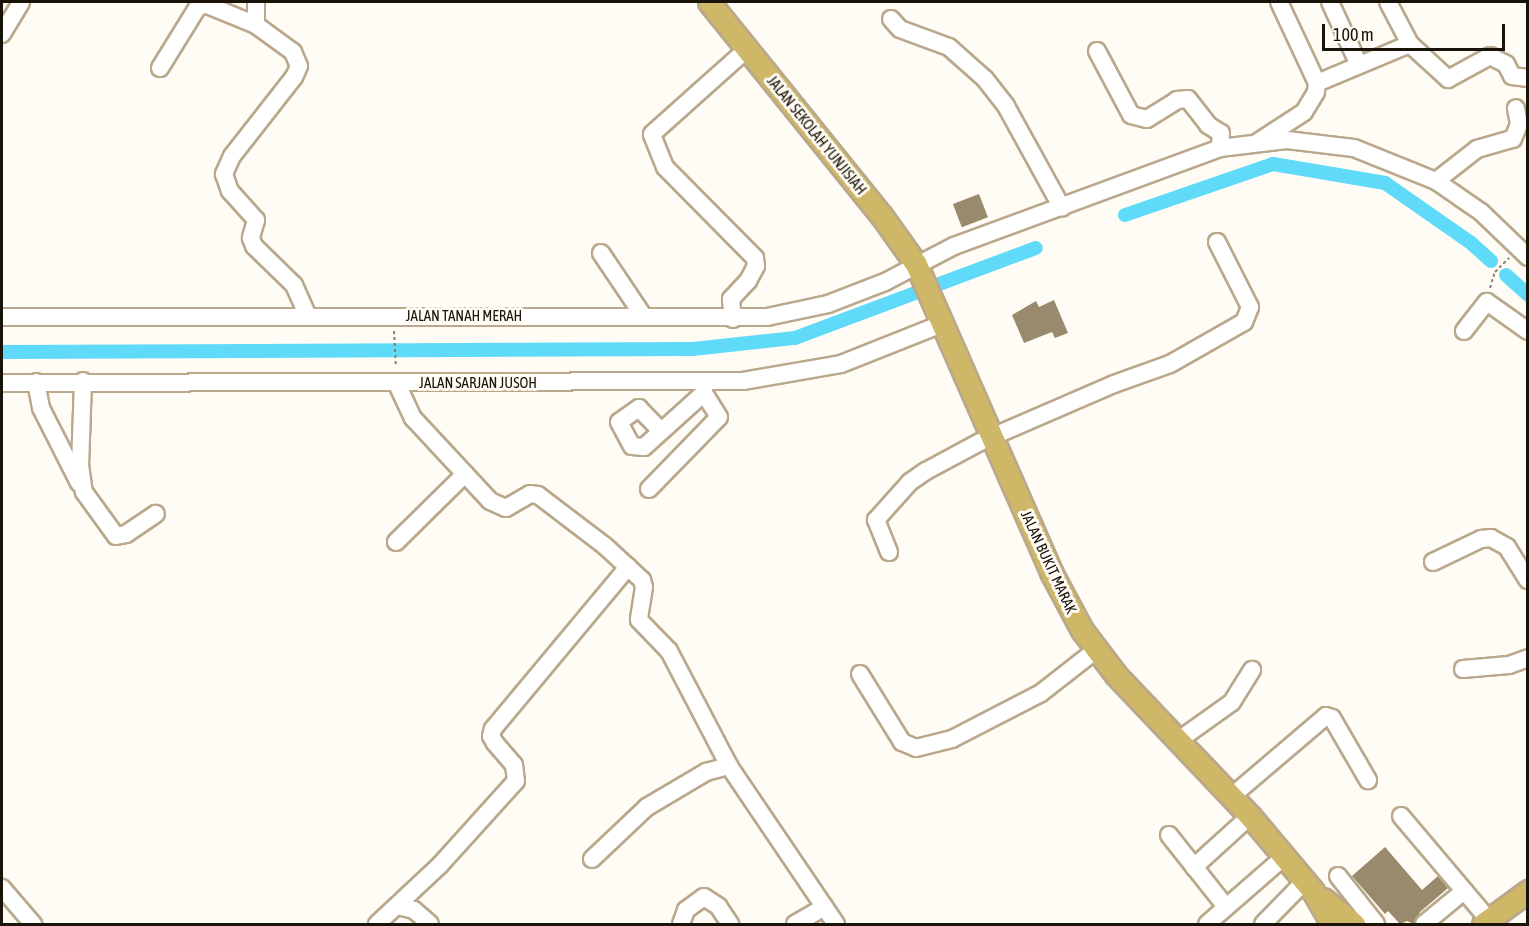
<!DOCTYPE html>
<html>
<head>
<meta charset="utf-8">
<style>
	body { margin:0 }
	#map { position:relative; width:1529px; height:926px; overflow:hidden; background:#fffbf5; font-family:"Asap Condensed",sans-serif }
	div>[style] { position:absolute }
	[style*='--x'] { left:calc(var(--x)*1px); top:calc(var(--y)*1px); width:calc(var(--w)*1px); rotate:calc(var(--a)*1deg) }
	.canal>* { height:14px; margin:-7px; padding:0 7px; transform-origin:7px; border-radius:7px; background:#5fdaf9 }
	.building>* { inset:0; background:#99896d; transform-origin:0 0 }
	.path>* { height:2px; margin-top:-1px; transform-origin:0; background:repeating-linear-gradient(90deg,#868179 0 3px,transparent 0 6px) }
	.roads { filter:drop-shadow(2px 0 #b9a88c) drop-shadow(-2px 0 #b9a88c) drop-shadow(0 2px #b9a88c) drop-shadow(0 -2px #b9a88c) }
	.minor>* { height:16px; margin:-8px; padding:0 8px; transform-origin:8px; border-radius:8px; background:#fff }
	.major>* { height:21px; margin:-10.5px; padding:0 10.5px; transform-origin:10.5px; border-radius:10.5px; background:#ceb766 }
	span { translate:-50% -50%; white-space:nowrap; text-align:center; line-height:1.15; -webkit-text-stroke:6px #fffbf5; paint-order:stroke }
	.street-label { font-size:15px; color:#191308 }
	.frame { position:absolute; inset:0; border:3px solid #191308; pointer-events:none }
	.scale { position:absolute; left:1322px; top:24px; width:183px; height:27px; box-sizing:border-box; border:3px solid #191308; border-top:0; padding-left:8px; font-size:18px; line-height:21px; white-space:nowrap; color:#191308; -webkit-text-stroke:4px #fffbf5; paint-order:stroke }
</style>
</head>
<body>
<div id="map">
	<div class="canal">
		<div style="--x:1125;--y:215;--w:157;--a:-19"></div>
		<div style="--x:1273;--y:164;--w:114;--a:9.6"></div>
		<div style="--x:1385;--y:183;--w:105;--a:34.9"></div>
		<div style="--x:1471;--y:243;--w:27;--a:42"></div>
		<div style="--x:1506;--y:275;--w:30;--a:42"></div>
		<div style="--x:2;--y:352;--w:691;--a:-0.25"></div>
		<div style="--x:693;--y:349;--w:103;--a:-6.2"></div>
		<div style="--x:795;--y:338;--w:257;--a:-20.5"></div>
	</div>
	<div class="building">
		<div style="left:979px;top:194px;width:25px;height:28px;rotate:69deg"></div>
		<div style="clip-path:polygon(1054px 300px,1068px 333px,1055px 338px,1052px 332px,1024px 343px,1012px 315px,1036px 301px,1039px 307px)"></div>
		<div style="clip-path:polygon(1385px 847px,1422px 890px,1438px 876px,1448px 888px,1420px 912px,1414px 924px,1407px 921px,1400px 924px,1388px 911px,1385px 914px,1352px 876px)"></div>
	</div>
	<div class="path">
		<div style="--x:1490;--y:288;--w:17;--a:-73"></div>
		<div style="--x:1495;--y:272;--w:20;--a:-45"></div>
		<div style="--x:394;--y:331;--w:36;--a:87"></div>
	</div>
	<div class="roads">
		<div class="minor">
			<div style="--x:256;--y:2;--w:23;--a:90"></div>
			<div style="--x:1330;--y:2;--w:69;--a:65.3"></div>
			<div style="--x:891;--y:19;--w:13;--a:48"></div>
			<div style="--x:900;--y:29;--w:52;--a:20.2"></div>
			<div style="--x:949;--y:47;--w:48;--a:41.6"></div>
			<div style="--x:985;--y:79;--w:34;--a:52"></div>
			<div style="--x:1006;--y:106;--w:116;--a:61.2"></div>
			<div style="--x:2;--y:34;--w:37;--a:-59"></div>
			<div style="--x:1410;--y:44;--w:52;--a:42.6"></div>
			<div style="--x:1448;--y:79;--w:48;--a:-28.7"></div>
			<div style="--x:1490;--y:56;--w:18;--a:27"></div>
			<div style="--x:1506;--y:64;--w:13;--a:63"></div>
			<div style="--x:1512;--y:76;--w:16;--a:7"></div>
			<div style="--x:1097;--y:51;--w:72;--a:62"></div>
			<div style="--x:1131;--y:115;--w:16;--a:14"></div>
			<div style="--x:1147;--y:119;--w:36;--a:-32"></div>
			<div style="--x:1177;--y:100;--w:11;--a:-5"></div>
			<div style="--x:1188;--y:99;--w:33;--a:52"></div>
			<div style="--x:1208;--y:125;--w:15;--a:32"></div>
			<div style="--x:1221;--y:133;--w:15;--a:94"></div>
			<div style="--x:160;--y:68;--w:70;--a:-58.3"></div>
			<div style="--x:197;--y:8;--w:9;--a:-27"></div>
			<div style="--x:205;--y:4;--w:55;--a:22.4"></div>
			<div style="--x:256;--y:25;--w:46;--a:36.1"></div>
			<div style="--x:293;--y:52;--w:15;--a:67"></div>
			<div style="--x:299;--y:66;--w:12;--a:114"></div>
			<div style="--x:294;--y:77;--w:100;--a:128.1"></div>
			<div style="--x:232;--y:156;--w:20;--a:114"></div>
			<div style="--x:224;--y:174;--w:18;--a:71"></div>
			<div style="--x:230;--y:191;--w:39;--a:48"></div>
			<div style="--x:256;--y:220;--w:19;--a:106"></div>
			<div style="--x:251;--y:238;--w:9;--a:69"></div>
			<div style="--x:254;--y:246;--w:56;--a:44.3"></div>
			<div style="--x:294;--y:285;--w:34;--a:66"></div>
			<div style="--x:1317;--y:83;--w:101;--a:-22.8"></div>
			<div style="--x:1410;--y:44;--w:47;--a:-117.6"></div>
			<div style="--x:1258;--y:142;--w:55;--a:-33.1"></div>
			<div style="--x:1304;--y:112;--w:23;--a:-59"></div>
			<div style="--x:1316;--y:92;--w:9;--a:-84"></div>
			<div style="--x:1317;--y:83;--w:89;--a:-115.1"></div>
			<div style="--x:1436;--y:181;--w:52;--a:-38"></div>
			<div style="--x:1477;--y:149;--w:37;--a:-16"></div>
			<div style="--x:1513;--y:139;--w:16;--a:-68"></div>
			<div style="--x:1519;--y:124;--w:16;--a:-101"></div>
			<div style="--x:601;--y:253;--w:77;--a:56.1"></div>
			<div style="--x:2;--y:317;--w:765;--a:0"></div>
			<div style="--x:767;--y:317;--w:62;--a:-12"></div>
			<div style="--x:828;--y:304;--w:61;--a:-21.1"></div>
			<div style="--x:885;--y:282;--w:78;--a:-27.6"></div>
			<div style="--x:954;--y:246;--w:283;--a:-20.2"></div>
			<div style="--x:1220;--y:148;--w:67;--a:-6.8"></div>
			<div style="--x:1287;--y:140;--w:67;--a:6.8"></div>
			<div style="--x:1354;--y:148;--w:88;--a:21.9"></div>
			<div style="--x:1436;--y:181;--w:55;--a:34.6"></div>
			<div style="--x:1481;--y:212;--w:65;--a:43.8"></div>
			<div style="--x:733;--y:319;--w:20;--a:-96"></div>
			<div style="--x:731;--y:299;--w:25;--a:-47"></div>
			<div style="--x:748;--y:281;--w:17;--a:-62"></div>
			<div style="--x:756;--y:266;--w:8;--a:-97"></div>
			<div style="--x:755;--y:258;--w:128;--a:-134.7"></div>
			<div style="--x:665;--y:167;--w:35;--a:-112"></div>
			<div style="--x:652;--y:134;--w:127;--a:-41.8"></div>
			<div style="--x:1464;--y:331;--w:37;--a:-52"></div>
			<div style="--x:1487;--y:302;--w:50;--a:35.3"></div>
			<div style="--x:83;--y:381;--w:84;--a:92"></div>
			<div style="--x:80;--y:465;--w:27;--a:82"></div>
			<div style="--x:84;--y:492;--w:54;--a:54"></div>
			<div style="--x:116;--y:536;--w:10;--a:-11"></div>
			<div style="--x:126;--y:534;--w:36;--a:-34"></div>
			<div style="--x:36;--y:382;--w:26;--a:79"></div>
			<div style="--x:41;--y:408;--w:84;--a:63.1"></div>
			<div style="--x:2;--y:383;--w:741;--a:-0.15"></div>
			<div style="--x:743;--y:381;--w:99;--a:-9.8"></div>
			<div style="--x:841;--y:364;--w:111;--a:-21.7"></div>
			<div style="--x:397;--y:384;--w:38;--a:65"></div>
			<div style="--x:413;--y:418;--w:113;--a:47.1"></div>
			<div style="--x:490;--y:501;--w:17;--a:24"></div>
			<div style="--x:506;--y:508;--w:28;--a:-30"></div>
			<div style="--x:530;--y:494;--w:8;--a:7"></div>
			<div style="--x:538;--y:495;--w:84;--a:37.3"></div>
			<div style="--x:605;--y:546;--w:50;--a:42.6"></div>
			<div style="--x:642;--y:580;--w:7;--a:74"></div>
			<div style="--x:644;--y:587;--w:33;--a:99"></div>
			<div style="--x:639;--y:620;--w:43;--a:45.9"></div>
			<div style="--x:669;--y:651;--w:130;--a:62.4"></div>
			<div style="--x:729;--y:766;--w:191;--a:55.9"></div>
			<div style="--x:661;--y:431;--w:32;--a:-134"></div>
			<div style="--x:639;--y:408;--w:24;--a:145"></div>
			<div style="--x:619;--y:422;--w:27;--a:62"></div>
			<div style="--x:632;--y:446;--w:12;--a:5"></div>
			<div style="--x:644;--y:447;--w:81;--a:-42"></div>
			<div style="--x:649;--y:489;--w:100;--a:-45.8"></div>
			<div style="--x:719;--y:417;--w:28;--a:-122"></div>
			<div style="--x:704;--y:393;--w:11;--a:-90"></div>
			<div style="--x:396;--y:542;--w:97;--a:-44.6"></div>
			<div style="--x:889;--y:552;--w:35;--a:-112"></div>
			<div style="--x:876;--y:520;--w:51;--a:-48.2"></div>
			<div style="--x:910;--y:482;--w:19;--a:-35"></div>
			<div style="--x:926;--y:471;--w:61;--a:-28.2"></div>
			<div style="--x:980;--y:442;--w:146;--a:-23.4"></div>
			<div style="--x:1114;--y:384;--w:59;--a:-19.7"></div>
			<div style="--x:1170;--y:364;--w:85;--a:-29.6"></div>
			<div style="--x:1244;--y:322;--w:16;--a:-68"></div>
			<div style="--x:1250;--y:307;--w:73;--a:-116.9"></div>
			<div style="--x:1433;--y:562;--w:53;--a:-25.6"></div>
			<div style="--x:1481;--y:539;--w:10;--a:-6"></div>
			<div style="--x:1491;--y:538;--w:18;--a:29"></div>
			<div style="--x:1507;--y:547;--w:39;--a:58"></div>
			<div style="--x:1463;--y:669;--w:46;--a:-5"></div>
			<div style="--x:1509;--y:665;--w:20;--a:-20"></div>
			<div style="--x:860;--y:674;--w:80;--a:58.3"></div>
			<div style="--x:902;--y:742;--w:15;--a:23"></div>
			<div style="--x:916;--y:748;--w:37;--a:-14"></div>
			<div style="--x:952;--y:739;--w:100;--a:-27.3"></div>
			<div style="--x:1041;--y:693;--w:70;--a:-38"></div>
			<div style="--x:1179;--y:740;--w:65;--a:-35.6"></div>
			<div style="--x:1232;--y:702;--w:38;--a:-58"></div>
			<div style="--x:1232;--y:796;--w:123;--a:-40.4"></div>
			<div style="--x:1326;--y:716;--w:6;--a:18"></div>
			<div style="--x:1332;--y:718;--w:72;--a:59.9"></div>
			<div style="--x:1401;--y:816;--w:136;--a:49.8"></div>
			<div style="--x:1169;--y:835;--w:92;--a:51.6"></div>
			<div style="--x:592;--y:859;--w:76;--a:-43.4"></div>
			<div style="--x:647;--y:807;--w:69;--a:-30.7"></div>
			<div style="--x:706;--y:772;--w:24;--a:-15"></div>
			<div style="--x:1194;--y:867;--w:76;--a:-42.3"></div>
			<div style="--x:1338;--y:876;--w:61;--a:51.6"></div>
			<div style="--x:2;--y:888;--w:48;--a:49.3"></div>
			<div style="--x:398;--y:906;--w:16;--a:14"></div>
			<div style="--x:414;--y:910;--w:21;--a:41"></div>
			<div style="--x:377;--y:924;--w:86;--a:-43.1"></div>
			<div style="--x:440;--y:865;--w:113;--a:-47.9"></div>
			<div style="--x:516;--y:781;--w:16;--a:-97"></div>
			<div style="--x:514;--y:765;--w:29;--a:-131"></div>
			<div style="--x:495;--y:743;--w:8;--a:-120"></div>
			<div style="--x:491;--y:736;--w:7;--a:-74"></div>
			<div style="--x:493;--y:729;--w:211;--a:-50.2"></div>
			<div style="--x:681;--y:924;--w:15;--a:-70"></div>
			<div style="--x:686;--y:910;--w:22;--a:-36"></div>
			<div style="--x:704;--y:897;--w:17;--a:33"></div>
			<div style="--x:718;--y:906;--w:22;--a:56"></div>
			<div style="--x:795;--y:924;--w:34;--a:-30"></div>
			<div style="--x:1207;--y:924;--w:102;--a:-41"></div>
			<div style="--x:1263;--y:924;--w:60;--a:-45.7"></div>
			<div style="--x:1424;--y:924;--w:52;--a:-39.5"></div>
		</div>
		<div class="major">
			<div style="--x:709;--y:2;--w:274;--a:51.1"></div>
			<div style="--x:881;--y:215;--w:60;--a:54.5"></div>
			<div style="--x:916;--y:264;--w:336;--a:66.3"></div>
			<div style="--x:1051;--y:572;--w:66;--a:61.9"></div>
			<div style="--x:1082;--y:630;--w:56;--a:52.9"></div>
			<div style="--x:1116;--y:675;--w:195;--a:46.5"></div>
			<div style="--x:1250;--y:816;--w:98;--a:50"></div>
			<div style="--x:1313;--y:891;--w:38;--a:60"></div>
			<div style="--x:1323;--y:899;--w:40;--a:39"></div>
			<div style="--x:1483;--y:924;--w:56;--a:-36.3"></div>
		</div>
	</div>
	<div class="street-label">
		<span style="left:817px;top:135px;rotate:51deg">JALAN SEKOLAH YUNJISIAH</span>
		<span style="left:464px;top:316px">JALAN TANAH MERAH</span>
		<span style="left:478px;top:383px">JALAN SARJAN JUSOH</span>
		<span style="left:1049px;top:562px;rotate:65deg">JALAN BUKIT MARAK</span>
	</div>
	<div class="frame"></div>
	<div class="scale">100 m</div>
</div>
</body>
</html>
